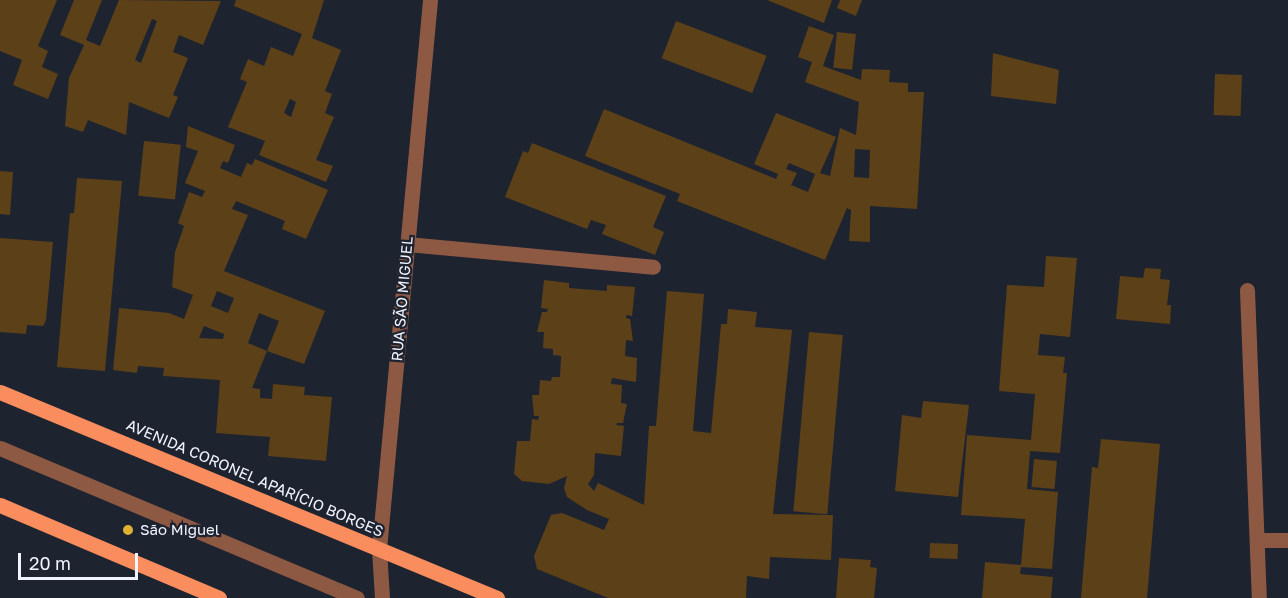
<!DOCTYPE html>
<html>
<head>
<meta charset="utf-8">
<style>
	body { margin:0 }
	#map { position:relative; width:1288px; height:598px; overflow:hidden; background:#1e2330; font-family:"Golos Text",sans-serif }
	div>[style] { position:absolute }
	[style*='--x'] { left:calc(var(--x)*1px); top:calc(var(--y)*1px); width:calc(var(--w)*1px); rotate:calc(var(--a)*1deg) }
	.building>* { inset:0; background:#5c4017; transform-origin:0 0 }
	.minor>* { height:15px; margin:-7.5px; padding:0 7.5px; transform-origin:7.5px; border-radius:7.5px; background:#8e5943 }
	.major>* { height:15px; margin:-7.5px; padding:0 7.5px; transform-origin:7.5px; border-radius:7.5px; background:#fa8d5e }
	.dots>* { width:16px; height:16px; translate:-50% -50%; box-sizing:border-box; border:3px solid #1e2330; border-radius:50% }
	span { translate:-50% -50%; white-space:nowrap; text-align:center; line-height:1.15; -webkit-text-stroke:4.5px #1e2330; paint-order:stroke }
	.street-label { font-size:15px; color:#f1f4fe }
	.poi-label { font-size:15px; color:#f1f4fe }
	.left { translate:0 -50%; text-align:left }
	.scale { position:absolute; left:18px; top:553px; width:120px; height:27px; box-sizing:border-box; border:3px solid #f1f4fe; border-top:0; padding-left:8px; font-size:18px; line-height:21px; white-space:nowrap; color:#f1f4fe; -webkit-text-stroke:4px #1e2330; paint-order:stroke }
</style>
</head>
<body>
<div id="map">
	<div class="building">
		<div style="clip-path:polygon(0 0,57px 0,38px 46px,48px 51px,42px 67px,58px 74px,48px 99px,13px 85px,22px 60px,0 51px)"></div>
		<div style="clip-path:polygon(evenodd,74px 0,102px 0,86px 40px,100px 46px,119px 0,221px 1px,203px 45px,179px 35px,173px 52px,188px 58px,173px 95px,178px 97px,169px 118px,129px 102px,126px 135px,88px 120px,83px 132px,65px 126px,69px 78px,84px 45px,60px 35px,74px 0,152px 19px,157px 21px,141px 63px,135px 60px,152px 19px)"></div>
		<div style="clip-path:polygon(evenodd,236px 0,324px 0,312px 38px,341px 50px,325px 91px,332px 94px,325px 113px,334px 117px,316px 160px,333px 166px,326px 182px,259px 155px,265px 141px,228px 127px,247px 82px,240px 79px,248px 59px,264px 66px,271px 47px,293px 56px,302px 34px,234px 6px,236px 0,290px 99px,296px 102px,291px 117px,284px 113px,290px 99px)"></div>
		<div style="clip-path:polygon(767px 0,832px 0,824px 23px)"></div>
		<div style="clip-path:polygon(840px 0,862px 0,856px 16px,837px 8px)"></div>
		<div style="left:676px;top:21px;width:97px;height:40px;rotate:21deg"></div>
		<div style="clip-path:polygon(evenodd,809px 26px,834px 35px,823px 66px,861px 80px,862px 69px,890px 70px,889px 82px,908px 83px,908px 92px,924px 92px,917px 209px,870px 206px,870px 242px,849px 241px,851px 210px,847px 208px,825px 260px,677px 201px,680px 194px,585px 156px,604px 109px,776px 179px,778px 174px,754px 164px,776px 113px,836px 137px,820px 173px,830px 176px,840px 128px,856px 135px,859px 102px,805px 82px,812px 62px,798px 57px,809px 26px,855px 149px,870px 150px,869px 178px,854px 177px,855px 149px,809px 26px,789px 163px,815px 174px,808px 192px,791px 185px,797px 173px,786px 169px,789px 163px)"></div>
		<div style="left:837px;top:32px;width:19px;height:36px;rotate:6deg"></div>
		<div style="clip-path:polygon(993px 53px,1059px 70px,1056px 104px,991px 96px)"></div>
		<div style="left:1215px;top:74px;width:27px;height:41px;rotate:2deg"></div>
		<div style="clip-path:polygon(evenodd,188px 126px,235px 145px,228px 163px,223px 161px,220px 168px,241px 177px,247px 163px,252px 165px,255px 159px,328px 190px,306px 239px,282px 229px,285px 221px,236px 201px,232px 209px,248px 215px,224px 271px,325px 311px,304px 364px,267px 351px,279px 321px,259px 313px,248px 343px,267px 351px,252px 388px,260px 389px,260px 398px,272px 399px,273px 384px,305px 387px,304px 395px,332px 397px,326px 461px,268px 456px,270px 437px,216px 433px,220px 380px,163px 376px,164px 368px,138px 366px,137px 373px,113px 370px,119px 308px,169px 313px,184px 319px,193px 295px,172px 287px,175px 252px,184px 226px,178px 223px,189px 192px,202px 197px,205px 191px,185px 183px,198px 151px,186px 147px,188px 126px,217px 291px,234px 298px,228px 313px,211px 306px,217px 291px,188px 126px,204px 326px,224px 334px,223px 339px,199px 338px,204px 326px)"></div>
		<div style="left:144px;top:141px;width:37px;height:55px;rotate:6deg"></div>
		<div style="clip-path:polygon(532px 143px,666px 196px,653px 227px,664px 232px,655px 255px,602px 234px,606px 225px,591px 220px,587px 229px,505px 197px,523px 151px,528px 153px)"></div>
		<div style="clip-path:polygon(0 171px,13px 172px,10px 215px,0 214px)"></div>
		<div style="clip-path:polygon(77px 178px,122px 181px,105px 371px,57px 367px,70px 213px,74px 213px)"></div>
		<div style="clip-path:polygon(0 238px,53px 242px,46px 320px,43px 326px,27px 325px,26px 334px,0 332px)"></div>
		<div style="clip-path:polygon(1046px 256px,1077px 258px,1070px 337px,1040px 334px,1038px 355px,1065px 357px,1063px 373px,1067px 373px,1060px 453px,1030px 451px,1027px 489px,1058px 492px,1052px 569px,1021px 567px,1020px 574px,1053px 577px,1051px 598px,982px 598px,985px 562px,1021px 565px,1025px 519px,961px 515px,967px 435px,1031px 440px,1035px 394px,999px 391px,1007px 285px,1044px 287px)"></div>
		<div style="clip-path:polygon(1145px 268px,1161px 269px,1160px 279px,1170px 280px,1167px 305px,1171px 305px,1170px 324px,1116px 319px,1120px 276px,1143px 278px)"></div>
		<div style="clip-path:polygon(544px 280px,569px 283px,569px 288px,607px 291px,607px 285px,635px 287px,632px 316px,626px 315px,626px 318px,630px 319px,633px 341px,626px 340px,625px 356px,637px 358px,636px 382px,612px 378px,611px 384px,622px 385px,621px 403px,627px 404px,623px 423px,617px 423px,616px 425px,624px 426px,621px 456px,595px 453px,594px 475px,588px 484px,594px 491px,598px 483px,644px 505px,649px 426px,656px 426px,667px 291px,704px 294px,693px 431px,711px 433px,721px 324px,727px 324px,728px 309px,757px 312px,755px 327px,792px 330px,773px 514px,833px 515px,831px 560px,770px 557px,769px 579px,747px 576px,746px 598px,608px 598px,537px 569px,534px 556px,551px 515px,562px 513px,604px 530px,609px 519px,587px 510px,567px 497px,564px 488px,567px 476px,549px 484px,522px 481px,514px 474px,517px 441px,530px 441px,532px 419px,538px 420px,539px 416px,534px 416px,532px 395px,539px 395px,540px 380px,551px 381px,552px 377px,560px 377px,561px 356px,553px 355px,553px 349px,543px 348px,544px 332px,537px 332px,542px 312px,547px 312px,548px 309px,541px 308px)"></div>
		<div style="left:809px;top:332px;width:34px;height:180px;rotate:5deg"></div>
		<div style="clip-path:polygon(923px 401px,969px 405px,958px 497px,895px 491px,902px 415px,921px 418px)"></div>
		<div style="clip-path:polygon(1101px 439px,1160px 444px,1147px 598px,1081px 598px,1092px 467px,1098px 468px)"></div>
		<div style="left:1034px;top:459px;width:23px;height:28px;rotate:5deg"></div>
		<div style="left:930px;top:543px;width:28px;height:15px;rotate:2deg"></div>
		<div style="clip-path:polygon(839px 558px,871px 560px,870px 567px,877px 568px,874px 598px,836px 598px)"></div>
	</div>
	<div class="minor">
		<div style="--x:407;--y:244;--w:247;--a:5.3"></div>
		<div style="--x:1247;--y:290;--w:308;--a:87.8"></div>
		<div style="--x:0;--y:448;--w:387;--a:22.8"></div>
		<div style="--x:1257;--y:540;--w:31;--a:0"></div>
		<div style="--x:382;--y:598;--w:49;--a:-93.5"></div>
		<div style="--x:379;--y:549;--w:551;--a:-84.69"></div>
	</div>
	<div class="major">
		<div style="--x:0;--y:392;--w:538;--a:22.51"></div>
		<div style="--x:0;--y:505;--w:238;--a:23"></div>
	</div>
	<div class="dots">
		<div style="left:128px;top:530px;background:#dfb034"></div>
	</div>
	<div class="street-label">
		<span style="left:402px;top:299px;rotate:-85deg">RUA SÃO MIGUEL</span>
		<span style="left:255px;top:478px;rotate:23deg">AVENIDA CORONEL APARÍCIO BORGES</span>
	</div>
	<div class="poi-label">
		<span class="left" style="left:140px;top:530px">São Miguel</span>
	</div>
	<div class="scale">20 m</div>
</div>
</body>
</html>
